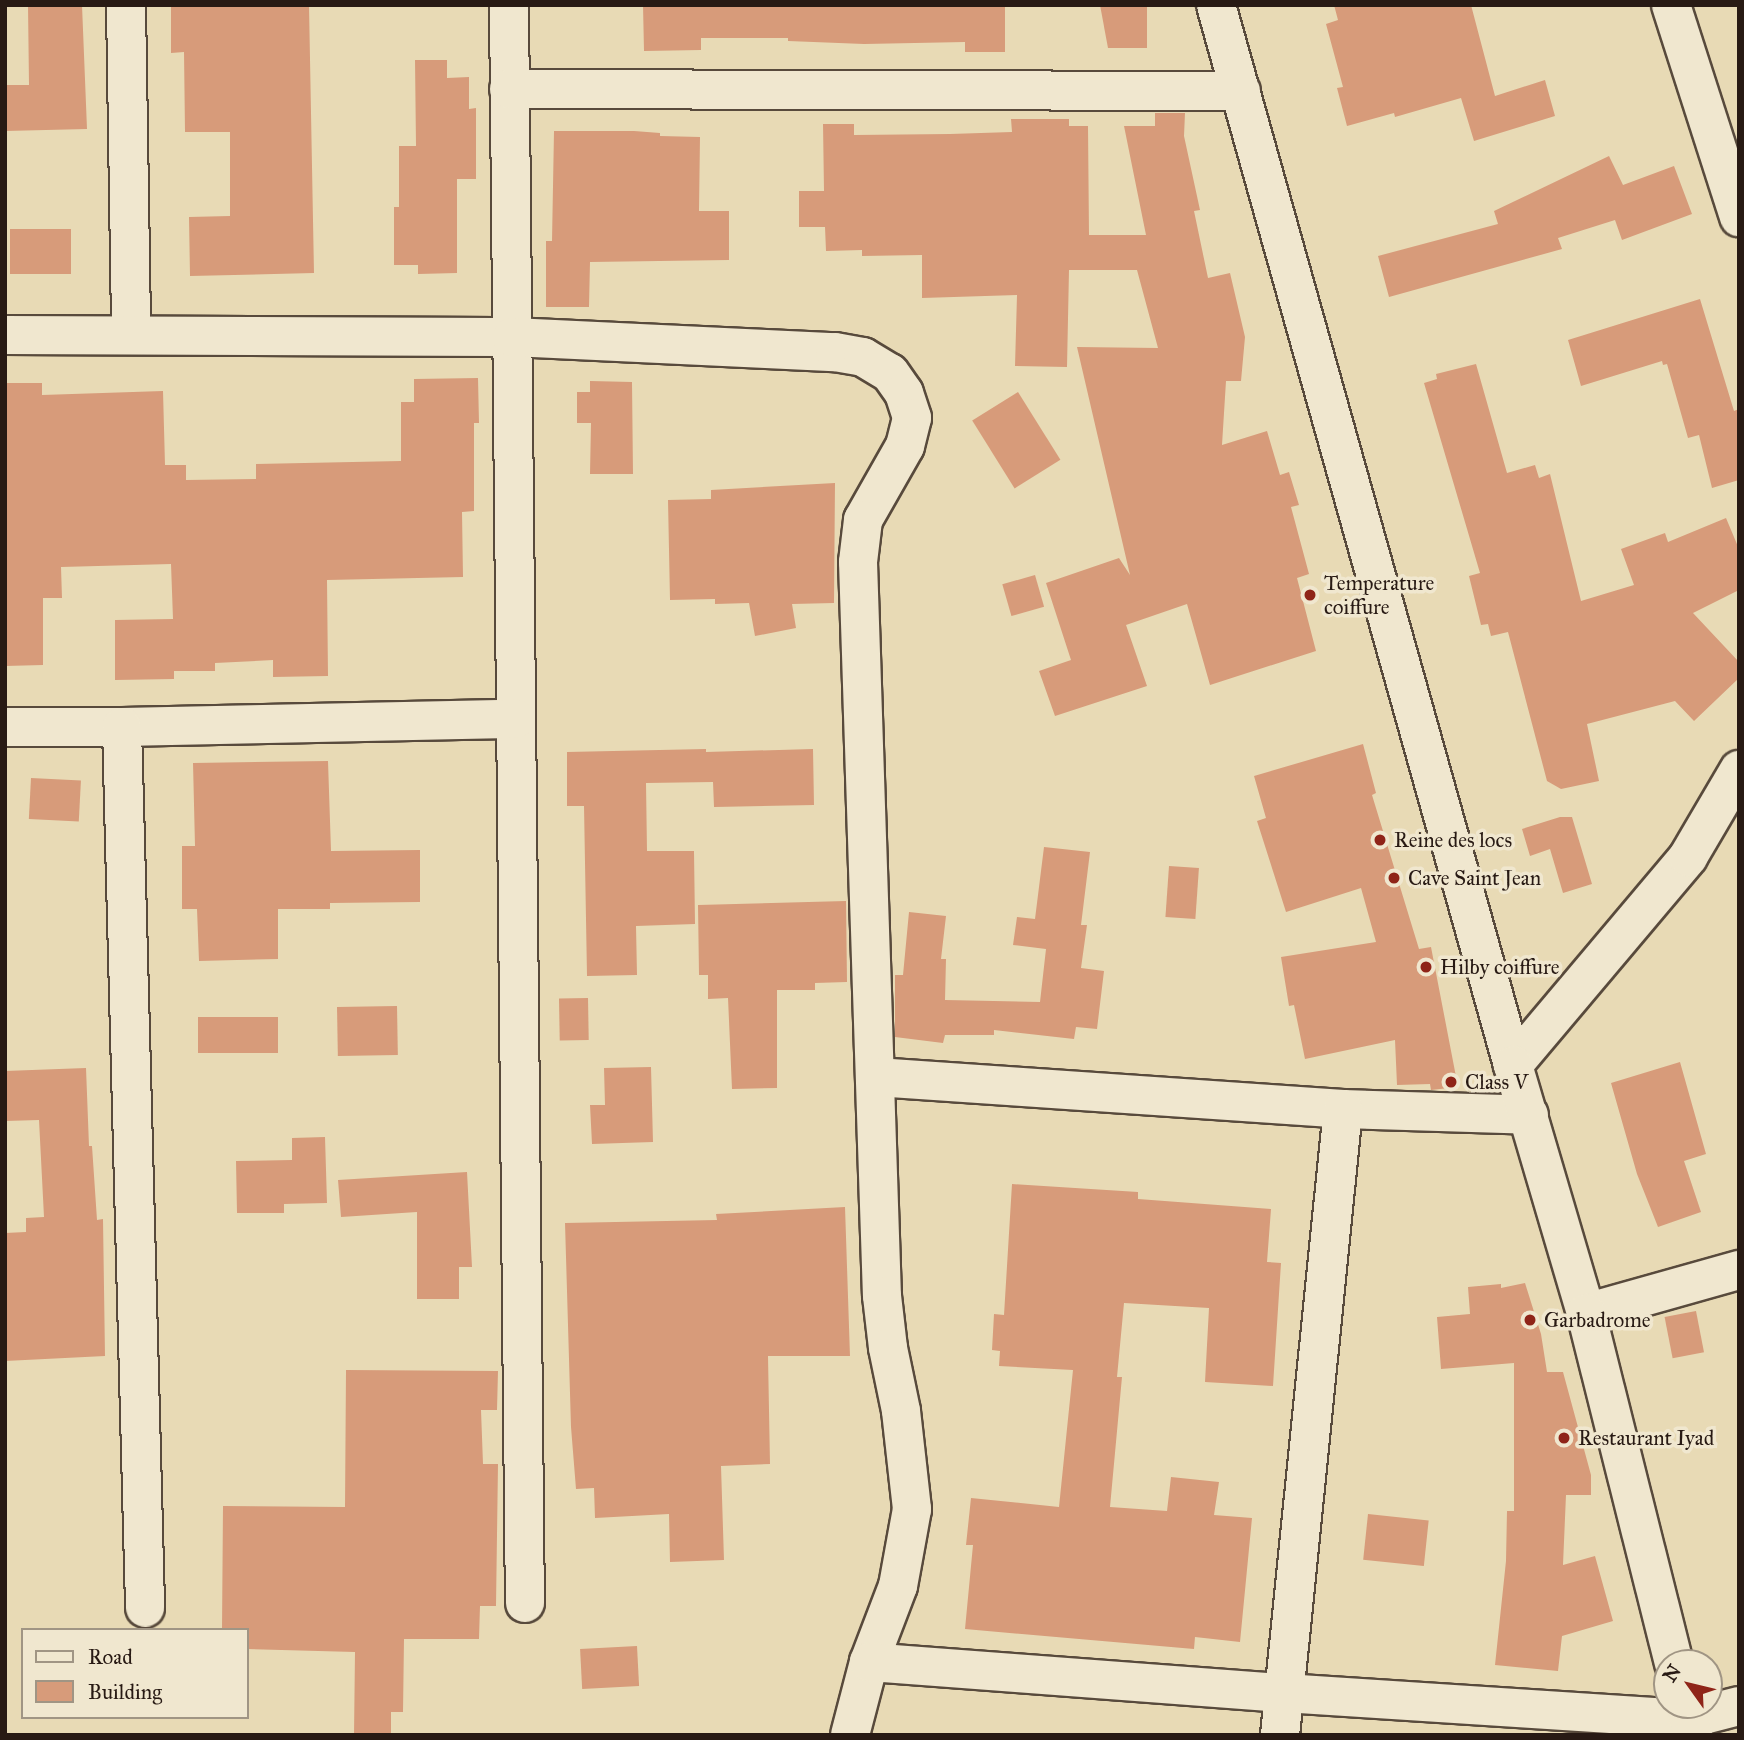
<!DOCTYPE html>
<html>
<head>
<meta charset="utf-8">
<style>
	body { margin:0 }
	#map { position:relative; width:1744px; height:1740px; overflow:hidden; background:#e8dab5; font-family:"IM FELL Great Primer",serif }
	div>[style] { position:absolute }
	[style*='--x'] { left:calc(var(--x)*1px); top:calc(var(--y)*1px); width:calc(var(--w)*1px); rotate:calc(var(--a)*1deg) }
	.building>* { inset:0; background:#d79b7a; transform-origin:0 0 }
	.roads { filter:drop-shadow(2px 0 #584a3c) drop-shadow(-2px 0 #584a3c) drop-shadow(0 2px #584a3c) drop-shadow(0 -2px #584a3c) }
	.street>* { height:38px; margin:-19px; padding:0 19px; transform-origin:19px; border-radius:19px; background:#f0e7cf }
	.secondary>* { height:38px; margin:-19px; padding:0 19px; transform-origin:19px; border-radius:19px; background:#f0e7cf }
	.dots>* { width:19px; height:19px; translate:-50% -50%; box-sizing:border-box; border:4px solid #f0e7cf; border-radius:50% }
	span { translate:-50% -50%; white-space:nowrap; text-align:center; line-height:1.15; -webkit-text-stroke:7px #f0e7cf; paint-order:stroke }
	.poi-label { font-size:21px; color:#281a14 }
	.left { translate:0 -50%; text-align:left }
	.frame { position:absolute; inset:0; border:7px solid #281a14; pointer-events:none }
	.legend { position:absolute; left:21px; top:1628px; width:228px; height:91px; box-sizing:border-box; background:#f0e7cf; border:2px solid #a09584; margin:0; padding:9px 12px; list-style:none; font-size:21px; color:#281a14 }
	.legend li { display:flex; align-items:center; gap:14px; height:35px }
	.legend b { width:35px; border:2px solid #a09584 }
	.north { position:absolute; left:1653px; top:1649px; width:70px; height:70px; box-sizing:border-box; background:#f0e7cf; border:2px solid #a09584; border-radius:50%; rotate:304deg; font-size:19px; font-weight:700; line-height:28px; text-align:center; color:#281a14 }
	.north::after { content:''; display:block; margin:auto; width:24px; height:32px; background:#8f2418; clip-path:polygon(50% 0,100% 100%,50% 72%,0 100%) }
</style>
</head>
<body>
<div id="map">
	<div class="building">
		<div style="clip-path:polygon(28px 5px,82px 5px,87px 129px,5px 131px,5px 85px,29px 85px)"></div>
		<div style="clip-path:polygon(171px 5px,309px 5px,314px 273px,190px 276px,189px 217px,230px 216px,230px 132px,185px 132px,184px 52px,171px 53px)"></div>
		<div style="clip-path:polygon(643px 5px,1005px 5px,1005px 52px,965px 52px,965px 42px,864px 44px,788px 41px,788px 38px,701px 38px,701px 50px,644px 51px)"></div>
		<div style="clip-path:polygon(1100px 5px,1147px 5px,1147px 48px,1108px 48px)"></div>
		<div style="clip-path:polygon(1334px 5px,1471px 5px,1495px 96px,1545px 80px,1555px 116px,1474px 141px,1461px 98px,1395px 117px,1394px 113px,1347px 126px,1337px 88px,1343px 87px,1326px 24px,1338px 20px)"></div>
		<div style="clip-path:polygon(415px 60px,447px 60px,447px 78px,469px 77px,469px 109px,476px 108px,476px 179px,457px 179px,457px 273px,418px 274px,418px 265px,394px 265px,394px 207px,399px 207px,399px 146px,416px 146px)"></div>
		<div style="clip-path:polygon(1155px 113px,1185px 113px,1184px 136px,1200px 210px,1194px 211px,1208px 278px,1230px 273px,1245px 337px,1241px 381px,1226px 381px,1222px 445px,1267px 431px,1280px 475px,1289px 472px,1299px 505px,1291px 507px,1309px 574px,1297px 578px,1316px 651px,1210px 685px,1187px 604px,1126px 625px,1147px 686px,1055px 716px,1039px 671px,1071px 660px,1046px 583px,1119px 558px,1130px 575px,1077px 347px,1158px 348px,1137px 270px,1069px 270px,1067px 367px,1015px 366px,1017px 295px,922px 298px,922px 255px,862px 256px,862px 250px,826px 251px,825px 227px,799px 227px,799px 191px,824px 191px,823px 124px,854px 124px,854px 135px,950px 134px,1012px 132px,1011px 119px,1069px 119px,1069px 126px,1088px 126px,1089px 235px,1146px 235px,1124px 126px,1155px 126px)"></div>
		<div style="clip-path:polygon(554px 131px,634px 131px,660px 133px,660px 136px,700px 137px,699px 211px,729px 211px,729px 260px,590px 262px,589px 307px,546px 307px,546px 241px,552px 241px)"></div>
		<div style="clip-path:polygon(1609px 156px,1623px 185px,1674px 166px,1692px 214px,1622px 240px,1615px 220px,1558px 238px,1562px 249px,1389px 297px,1378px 256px,1498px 224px,1494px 211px)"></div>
		<div style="left:71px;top:229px;width:45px;height:61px;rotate:90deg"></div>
		<div style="clip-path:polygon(1700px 299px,1734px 411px,1739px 409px,1739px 480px,1712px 488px,1699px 435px,1688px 438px,1667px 364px,1663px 365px,1662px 361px,1581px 386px,1568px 340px)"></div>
		<div style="clip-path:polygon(1476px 364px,1507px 473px,1535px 465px,1539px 478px,1550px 474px,1581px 601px,1634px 585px,1621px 549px,1665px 533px,1668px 542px,1726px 518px,1739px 549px,1739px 590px,1693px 613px,1739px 662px,1739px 678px,1694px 721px,1675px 701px,1587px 724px,1599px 781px,1561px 789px,1547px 781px,1508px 632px,1491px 636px,1488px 624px,1481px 625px,1469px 576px,1480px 573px,1424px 383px,1437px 379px,1436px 374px)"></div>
		<div style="clip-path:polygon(478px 378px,479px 423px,474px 423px,474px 511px,462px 512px,463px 577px,327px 580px,328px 676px,273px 677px,273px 660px,215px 663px,215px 671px,174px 671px,174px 679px,115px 680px,115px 620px,173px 619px,171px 564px,61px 567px,62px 598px,43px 598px,43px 665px,5px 666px,5px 383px,42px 383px,42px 395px,163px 391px,165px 465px,186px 465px,186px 480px,256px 479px,256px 464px,401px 461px,401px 402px,414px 402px,414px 379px)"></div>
		<div style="clip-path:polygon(590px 381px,632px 382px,633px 474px,590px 474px,591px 423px,577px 423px,577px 392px,590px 392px)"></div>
		<div style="left:1018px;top:392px;width:80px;height:54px;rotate:58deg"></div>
		<div style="clip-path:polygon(835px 483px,834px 603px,792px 604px,796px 628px,755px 636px,749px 603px,715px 604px,715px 599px,670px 600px,668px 500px,711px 499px,711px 490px)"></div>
		<div style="left:1035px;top:575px;width:33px;height:34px;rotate:74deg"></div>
		<div style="clip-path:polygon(1363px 744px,1376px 793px,1372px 795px,1419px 949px,1431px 947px,1458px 1087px,1431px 1090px,1430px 1084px,1397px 1085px,1395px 1040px,1305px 1059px,1294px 1005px,1289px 1006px,1281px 957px,1376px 942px,1361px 888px,1286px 912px,1257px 821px,1266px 818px,1254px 776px)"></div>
		<div style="clip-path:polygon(706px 749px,706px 752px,813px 749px,814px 805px,714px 807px,713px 782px,646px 783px,647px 851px,694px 851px,695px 924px,636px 926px,637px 975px,587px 976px,584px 806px,567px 806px,567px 752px)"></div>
		<div style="clip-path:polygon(328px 761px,331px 851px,420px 850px,420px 902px,330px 903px,330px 909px,278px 909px,278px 959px,199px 961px,197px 909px,182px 909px,182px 846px,195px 846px,193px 763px)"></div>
		<div style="left:31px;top:778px;width:50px;height:41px;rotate:3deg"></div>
		<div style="clip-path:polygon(1560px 817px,1572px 817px,1592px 884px,1563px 893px,1550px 849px,1530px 856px,1522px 829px)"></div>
		<div style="clip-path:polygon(1044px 847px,1090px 852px,1081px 925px,1087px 925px,1081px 968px,1104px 971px,1097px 1029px,1076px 1027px,1074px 1039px,994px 1030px,994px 1035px,945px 1035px,943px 1043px,895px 1037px,895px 975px,903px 975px,909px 912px,946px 916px,941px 959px,946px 959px,945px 1000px,1040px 1002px,1046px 949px,1013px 945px,1017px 917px,1035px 919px)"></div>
		<div style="left:1169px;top:866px;width:30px;height:51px;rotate:4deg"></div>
		<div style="clip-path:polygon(846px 901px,847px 982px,815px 983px,815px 990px,777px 990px,777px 1088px,732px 1089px,728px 998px,708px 999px,708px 975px,699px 975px,698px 905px)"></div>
		<div style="left:588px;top:998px;width:42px;height:29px;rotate:89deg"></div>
		<div style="left:397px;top:1006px;width:49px;height:60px;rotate:89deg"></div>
		<div style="left:278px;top:1017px;width:36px;height:80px;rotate:90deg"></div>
		<div style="clip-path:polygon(1680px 1062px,1706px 1154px,1684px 1161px,1701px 1212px,1658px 1227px,1637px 1174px,1611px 1083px)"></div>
		<div style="clip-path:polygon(651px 1067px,653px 1142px,592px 1144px,590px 1105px,605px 1105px,604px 1068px)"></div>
		<div style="clip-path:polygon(86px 1068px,89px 1146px,92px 1146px,97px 1220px,103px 1219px,105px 1356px,5px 1361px,5px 1233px,26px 1232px,26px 1218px,44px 1217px,39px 1120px,5px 1121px,5px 1071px)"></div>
		<div style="clip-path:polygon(325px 1137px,327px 1203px,284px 1204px,284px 1213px,237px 1213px,236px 1161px,292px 1160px,292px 1138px)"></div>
		<div style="clip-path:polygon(467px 1172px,472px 1267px,459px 1267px,459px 1299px,417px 1299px,417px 1212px,341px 1217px,338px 1180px)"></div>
		<div style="clip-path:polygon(1012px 1184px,1138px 1192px,1138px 1199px,1271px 1209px,1267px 1262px,1281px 1263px,1273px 1386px,1205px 1382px,1209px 1308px,1124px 1303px,1117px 1377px,1122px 1377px,1110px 1507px,1167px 1511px,1171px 1477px,1219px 1482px,1214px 1515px,1252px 1518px,1240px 1642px,1195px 1637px,1194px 1649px,965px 1629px,973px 1545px,966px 1545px,971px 1498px,1059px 1507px,1073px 1370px,999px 1366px,1000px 1351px,992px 1350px,994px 1314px,1004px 1315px)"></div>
		<div style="clip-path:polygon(845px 1207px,850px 1356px,768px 1356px,770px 1464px,721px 1466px,724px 1560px,670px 1562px,669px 1514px,595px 1518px,594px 1488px,576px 1489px,571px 1427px,565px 1223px,717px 1220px,716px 1214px)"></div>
		<div style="clip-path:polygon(1525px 1283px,1541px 1334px,1547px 1372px,1563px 1372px,1591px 1475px,1591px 1495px,1566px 1495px,1563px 1565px,1595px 1556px,1613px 1621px,1562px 1636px,1558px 1671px,1495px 1665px,1506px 1561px,1507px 1511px,1514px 1511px,1514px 1363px,1441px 1369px,1437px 1317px,1470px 1314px,1468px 1287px,1501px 1284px,1501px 1288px)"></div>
		<div style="left:1696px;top:1311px;width:42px;height:32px;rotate:79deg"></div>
		<div style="clip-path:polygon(346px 1370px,498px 1371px,497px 1410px,481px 1410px,483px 1464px,498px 1464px,496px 1606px,480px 1606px,479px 1639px,404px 1639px,403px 1712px,391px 1712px,391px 1735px,354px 1735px,355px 1652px,247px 1649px,247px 1630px,222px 1630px,223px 1506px,345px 1507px)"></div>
		<div style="left:1368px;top:1514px;width:61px;height:46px;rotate:6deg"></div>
		<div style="left:637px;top:1646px;width:40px;height:57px;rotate:87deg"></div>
	</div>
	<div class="roads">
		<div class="street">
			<div style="--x:126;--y:5;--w:329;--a:89.1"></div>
			<div style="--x:509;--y:5;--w:1598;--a:89.43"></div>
			<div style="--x:1671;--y:5;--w:223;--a:72.2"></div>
			<div style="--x:509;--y:89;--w:732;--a:0.16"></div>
			<div style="--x:5;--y:335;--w:507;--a:0.23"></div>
			<div style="--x:512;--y:337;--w:323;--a:2.7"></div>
			<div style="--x:835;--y:352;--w:28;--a:10"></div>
			<div style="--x:863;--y:357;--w:31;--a:31"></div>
			<div style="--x:890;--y:373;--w:24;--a:55"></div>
			<div style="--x:904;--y:393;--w:26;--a:72"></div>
			<div style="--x:912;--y:418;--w:29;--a:104"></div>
			<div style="--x:905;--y:446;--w:85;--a:119.6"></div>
			<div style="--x:863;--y:520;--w:42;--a:96.8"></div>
			<div style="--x:858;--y:562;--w:734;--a:88.13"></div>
			<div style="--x:882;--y:1296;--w:52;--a:83.4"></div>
			<div style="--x:888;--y:1348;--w:64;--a:78.3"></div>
			<div style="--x:901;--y:1411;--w:99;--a:83.6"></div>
			<div style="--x:912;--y:1509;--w:78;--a:100.3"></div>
			<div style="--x:898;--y:1586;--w:81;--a:110.9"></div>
			<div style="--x:869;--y:1662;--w:75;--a:104.6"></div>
			<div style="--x:5;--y:727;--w:117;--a:0"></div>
			<div style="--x:122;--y:727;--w:394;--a:-1.2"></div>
			<div style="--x:122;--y:727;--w:881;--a:88.5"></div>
			<div style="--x:1513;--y:1065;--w:272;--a:-49.9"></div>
			<div style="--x:1688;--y:857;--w:101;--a:-59.6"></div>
			<div style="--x:876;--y:1077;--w:468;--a:3.9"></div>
			<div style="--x:1343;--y:1109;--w:186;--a:1.8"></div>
			<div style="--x:1586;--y:1313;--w:159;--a:-15.7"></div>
			<div style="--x:869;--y:1662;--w:416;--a:4.3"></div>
			<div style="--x:1284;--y:1693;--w:405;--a:3.7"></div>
			<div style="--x:1688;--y:1719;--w:53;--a:-14.3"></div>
			<div style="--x:1280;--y:1735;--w:629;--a:-84.25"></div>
		</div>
		<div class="secondary">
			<div style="--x:1216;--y:5;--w:1101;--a:74.35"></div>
			<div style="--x:1513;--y:1065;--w:259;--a:73.6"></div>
			<div style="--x:1586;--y:1313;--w:361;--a:75.9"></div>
			<div style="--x:1685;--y:1705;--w:31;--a:75"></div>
		</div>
	</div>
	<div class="dots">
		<div style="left:1310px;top:595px;background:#8f2418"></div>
		<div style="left:1380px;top:840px;background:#8f2418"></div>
		<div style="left:1394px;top:878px;background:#8f2418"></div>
		<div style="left:1426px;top:967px;background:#8f2418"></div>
		<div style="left:1451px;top:1082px;background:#8f2418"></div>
		<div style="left:1530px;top:1320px;background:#8f2418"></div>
		<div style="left:1564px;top:1438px;background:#8f2418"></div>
	</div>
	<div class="poi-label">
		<span class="left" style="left:1324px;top:595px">Temperature<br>coiffure</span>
		<span class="left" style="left:1394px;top:840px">Reine des locs</span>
		<span class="left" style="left:1408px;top:878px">Cave Saint Jean</span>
		<span class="left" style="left:1440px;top:967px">Hilby coiffure</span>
		<span class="left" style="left:1465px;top:1082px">Class V</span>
		<span class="left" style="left:1544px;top:1320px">Garbadrome</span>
		<span class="left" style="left:1578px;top:1438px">Restaurant Iyad</span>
	</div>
	<div class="frame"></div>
	<ul class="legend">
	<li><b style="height:9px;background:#f0e7cf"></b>Road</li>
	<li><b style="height:19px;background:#d79b7a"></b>Building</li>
	</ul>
	<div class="north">N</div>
</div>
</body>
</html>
